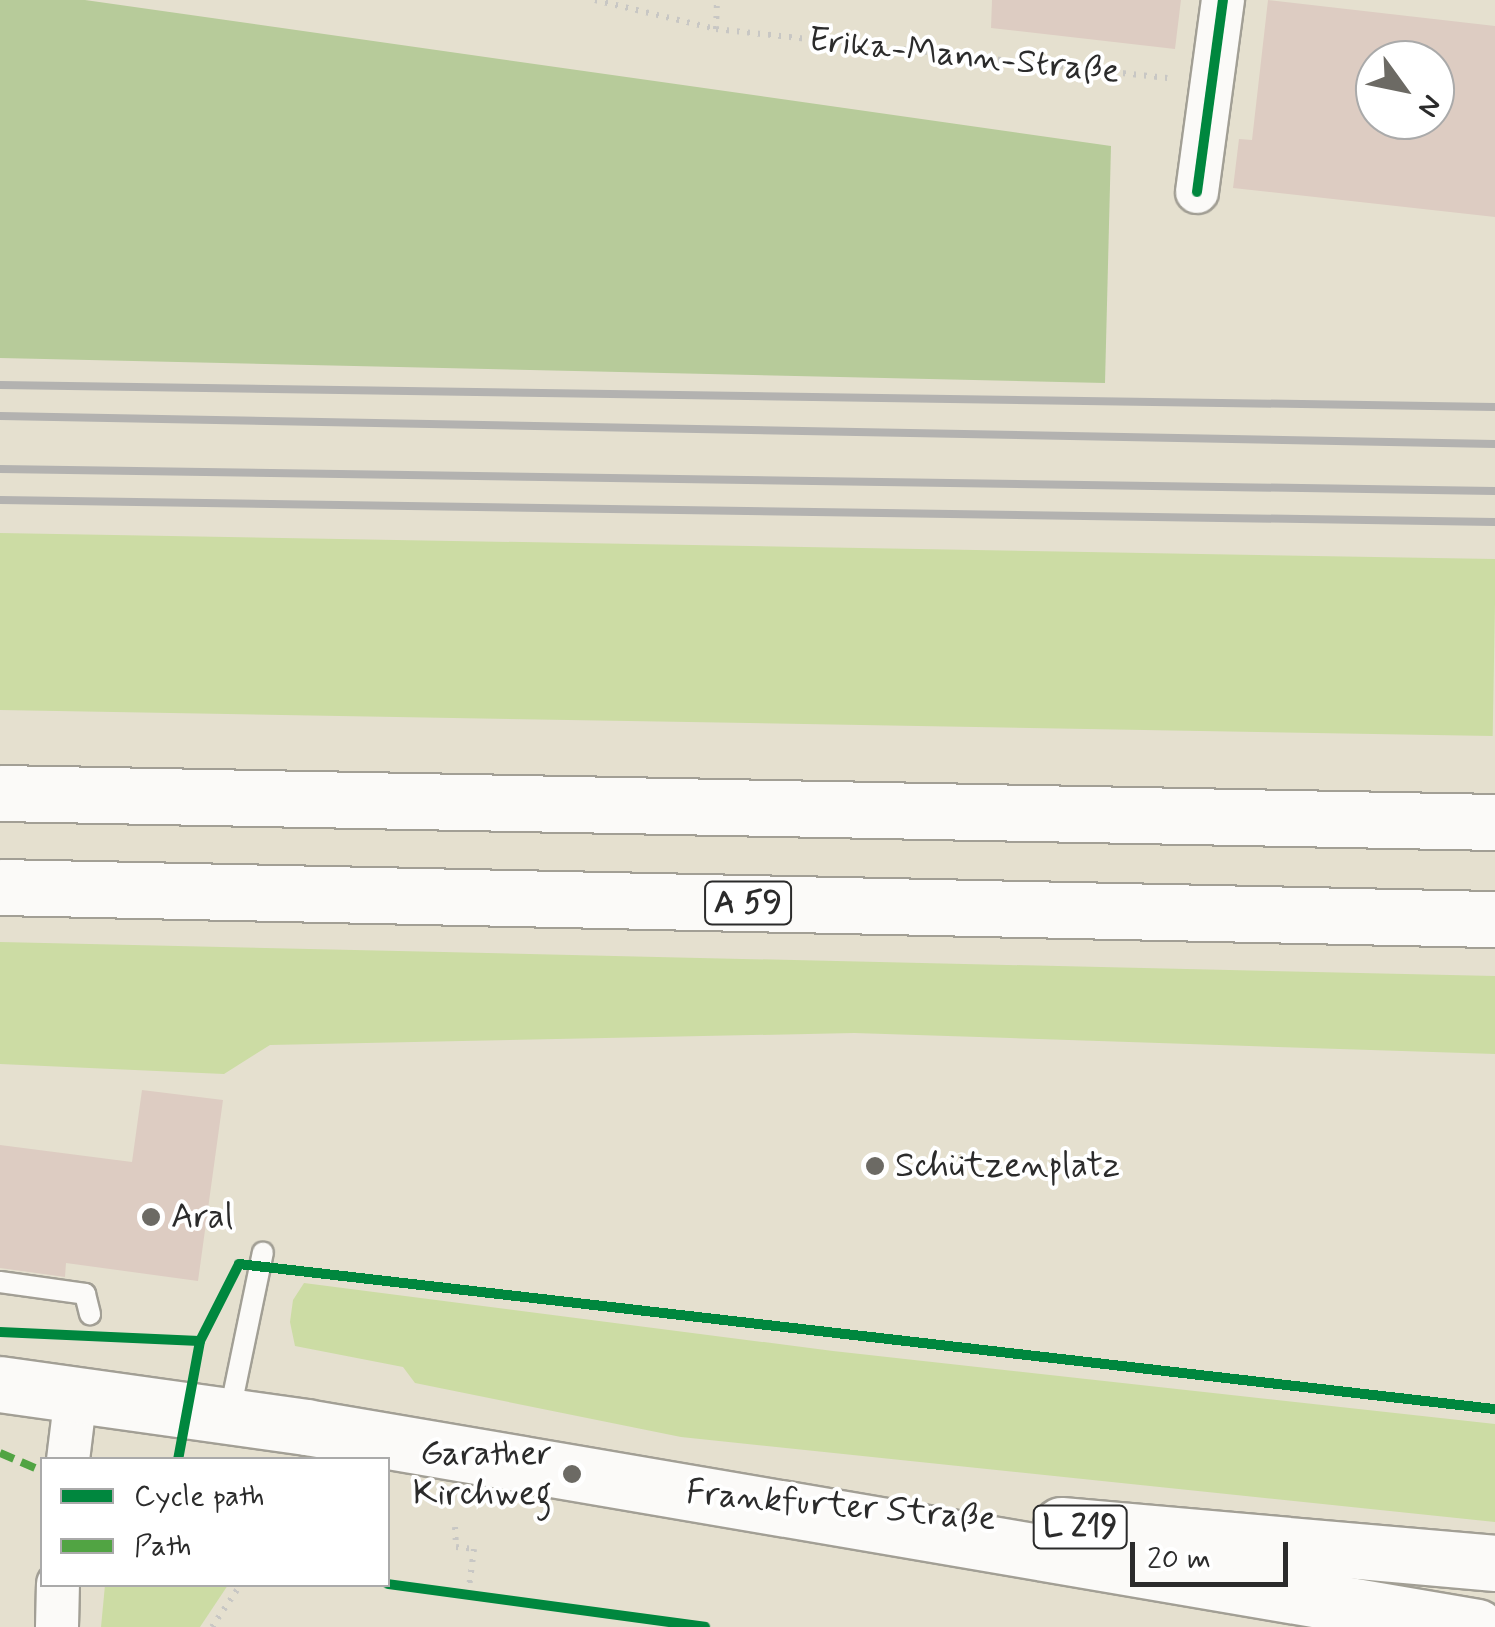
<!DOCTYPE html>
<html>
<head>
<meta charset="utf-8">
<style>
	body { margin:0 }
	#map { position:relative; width:1495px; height:1627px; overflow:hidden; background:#e5e0cf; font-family:Mynerve,sans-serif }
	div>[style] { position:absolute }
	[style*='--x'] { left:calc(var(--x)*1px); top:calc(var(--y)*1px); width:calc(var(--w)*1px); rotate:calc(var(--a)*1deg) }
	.green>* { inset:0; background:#ccdca4; transform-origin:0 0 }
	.forest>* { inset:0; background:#b7cb9a }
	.building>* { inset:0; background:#ddccc2 }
	.path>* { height:6px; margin-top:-3px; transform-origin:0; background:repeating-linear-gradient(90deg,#c8c7c4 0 2.5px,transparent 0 10.5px) }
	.roads { filter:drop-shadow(2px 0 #a29f95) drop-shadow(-2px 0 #a29f95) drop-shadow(0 2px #a29f95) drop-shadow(0 -2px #a29f95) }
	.lane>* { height:20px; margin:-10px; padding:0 10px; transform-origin:10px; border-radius:10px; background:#fbfaf8 }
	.street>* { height:42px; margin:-21px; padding:0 21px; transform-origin:21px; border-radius:21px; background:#fbfaf8 }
	.primary>* { height:55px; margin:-27.5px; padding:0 27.5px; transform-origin:27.5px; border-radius:27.5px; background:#fbfaf8 }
	.highway>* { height:55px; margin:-27.5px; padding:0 27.5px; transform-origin:27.5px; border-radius:27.5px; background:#fbfaf8 }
	.rail>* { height:8px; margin:-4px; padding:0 4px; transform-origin:4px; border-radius:4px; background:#b3b2b0 }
	.quiet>* { height:8px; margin-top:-4px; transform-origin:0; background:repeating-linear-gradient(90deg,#51a443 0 15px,transparent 0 23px) }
	.cycleway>* { height:10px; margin:-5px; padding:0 5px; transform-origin:5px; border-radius:5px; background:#00873e }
	.dots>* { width:28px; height:28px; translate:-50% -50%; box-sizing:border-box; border:5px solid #fff; border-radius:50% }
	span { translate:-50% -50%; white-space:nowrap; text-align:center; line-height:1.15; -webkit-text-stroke:8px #fff; paint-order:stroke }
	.shield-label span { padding:2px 8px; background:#fff; border:2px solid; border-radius:8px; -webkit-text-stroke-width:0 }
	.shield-label { font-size:32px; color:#2b2b2b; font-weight:700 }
	.street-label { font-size:35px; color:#2b2b2b }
	.poi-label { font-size:35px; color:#2b2b2b }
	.left { translate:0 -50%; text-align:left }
	.right { translate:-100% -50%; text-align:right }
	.legend { position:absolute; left:40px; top:1457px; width:350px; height:130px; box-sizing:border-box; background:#fff; border:2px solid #aaa; margin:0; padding:12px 18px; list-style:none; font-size:30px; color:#2b2b2b }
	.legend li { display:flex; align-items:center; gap:20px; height:50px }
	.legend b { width:50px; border:2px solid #aaa }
	.north { position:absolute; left:1355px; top:40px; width:100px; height:100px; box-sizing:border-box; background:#fff; border:2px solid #aaa; border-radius:50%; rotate:123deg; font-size:28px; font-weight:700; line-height:40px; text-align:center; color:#2b2b2b }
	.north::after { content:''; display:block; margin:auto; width:35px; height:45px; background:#6c6a64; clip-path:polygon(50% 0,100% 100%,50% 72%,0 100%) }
	.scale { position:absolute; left:1130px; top:1542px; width:158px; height:45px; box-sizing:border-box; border:5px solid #2b2b2b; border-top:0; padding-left:12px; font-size:30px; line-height:35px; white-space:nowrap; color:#2b2b2b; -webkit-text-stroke:8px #fff; paint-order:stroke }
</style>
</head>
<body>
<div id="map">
	<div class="green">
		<div style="left:0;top:533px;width:1496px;height:177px;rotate:1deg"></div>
		<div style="clip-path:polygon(0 942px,1495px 976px,1495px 1054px,854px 1033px,270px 1045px,224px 1074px,0 1064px)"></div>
		<div style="clip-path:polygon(304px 1283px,833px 1351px,1495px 1424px,1495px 1522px,681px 1437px,415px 1383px,403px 1367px,295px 1346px,290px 1322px,293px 1300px)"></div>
		<div style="clip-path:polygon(105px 1585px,227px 1584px,228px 1585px,200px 1627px,101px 1627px)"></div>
	</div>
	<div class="forest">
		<div style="clip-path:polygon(0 0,85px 0,1111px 146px,1105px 383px,0 358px)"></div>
	</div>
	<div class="building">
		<div style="clip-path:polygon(992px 0,1181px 0,1175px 49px,991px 28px)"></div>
		<div style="clip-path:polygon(evenodd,1268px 0,1495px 26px,1495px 217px,1233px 188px,1239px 139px,1252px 140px,1268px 0,1375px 60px,1435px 60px,1435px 120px,1375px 120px,1375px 60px)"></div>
		<div style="clip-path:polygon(142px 1090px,223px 1100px,198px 1281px,66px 1263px,65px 1277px,0 1268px,0 1145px,132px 1162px)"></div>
	</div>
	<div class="path">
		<div style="--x:595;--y:0;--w:124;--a:13.5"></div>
		<div style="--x:716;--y:29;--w:454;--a:6.2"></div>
		<div style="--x:716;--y:29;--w:29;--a:-88"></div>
		<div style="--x:455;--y:1527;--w:20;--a:87"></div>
		<div style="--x:456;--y:1547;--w:18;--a:6"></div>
		<div style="--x:474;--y:1549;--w:46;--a:97.4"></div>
		<div style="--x:212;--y:1627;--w:52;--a:-56"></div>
	</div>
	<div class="roads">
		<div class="lane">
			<div style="--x:0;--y:1282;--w:86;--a:8"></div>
			<div style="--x:85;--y:1294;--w:21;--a:76"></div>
			<div style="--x:229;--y:1416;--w:167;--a:-78.3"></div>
		</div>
		<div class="street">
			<div style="--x:1197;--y:192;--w:194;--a:-82.3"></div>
			<div style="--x:68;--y:1460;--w:65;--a:-83"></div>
			<div style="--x:57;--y:1627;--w:43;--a:-88.7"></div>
		</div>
		<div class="primary">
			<div style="--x:0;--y:1384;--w:309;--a:8"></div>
			<div style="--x:306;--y:1427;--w:1188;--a:9.69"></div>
			<div style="--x:1061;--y:1525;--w:436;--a:5"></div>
		</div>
		<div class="highway">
			<div style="--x:0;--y:793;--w:1495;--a:1.11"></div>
			<div style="--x:0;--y:887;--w:1495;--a:1.23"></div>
		</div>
	</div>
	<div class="rail">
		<div style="--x:0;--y:385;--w:1495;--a:0.84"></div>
		<div style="--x:0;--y:416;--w:1495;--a:1.07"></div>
		<div style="--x:0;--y:469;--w:1495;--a:0.84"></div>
		<div style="--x:0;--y:500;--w:1495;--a:0.84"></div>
	</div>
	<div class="quiet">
		<div style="--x:0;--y:1453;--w:46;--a:23.2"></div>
	</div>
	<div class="cycleway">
		<div style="--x:1197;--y:192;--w:194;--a:-82.3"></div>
		<div style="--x:0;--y:1332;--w:200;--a:2.6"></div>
		<div style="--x:178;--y:1460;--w:121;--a:-79.5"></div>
		<div style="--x:200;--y:1341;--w:86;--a:-63.1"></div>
		<div style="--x:239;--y:1264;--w:1264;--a:6.59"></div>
		<div style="--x:388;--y:1584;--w:320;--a:7.7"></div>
	</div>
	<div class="dots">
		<div style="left:875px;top:1166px;background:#6c6a64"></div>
		<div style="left:151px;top:1217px;background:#6c6a64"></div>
		<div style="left:572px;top:1474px;background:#6c6a64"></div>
	</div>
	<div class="shield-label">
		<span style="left:748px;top:903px">A 59</span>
		<span style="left:1080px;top:1527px">L 219</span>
	</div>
	<div class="street-label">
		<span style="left:964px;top:56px;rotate:6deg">Erika-Mann-Straße</span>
		<span style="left:841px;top:1506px;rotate:5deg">Frankfurter Straße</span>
	</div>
	<div class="poi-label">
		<span class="left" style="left:895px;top:1166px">Schützenplatz</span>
		<span class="left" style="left:171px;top:1217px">Aral</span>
		<span class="right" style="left:552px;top:1474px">Garather<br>Kirchweg</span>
	</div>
	<ul class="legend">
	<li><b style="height:12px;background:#00873e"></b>Cycle path</li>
	<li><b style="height:12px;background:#51a443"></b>Path</li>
	</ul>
	<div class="north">N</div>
	<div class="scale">20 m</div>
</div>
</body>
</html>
